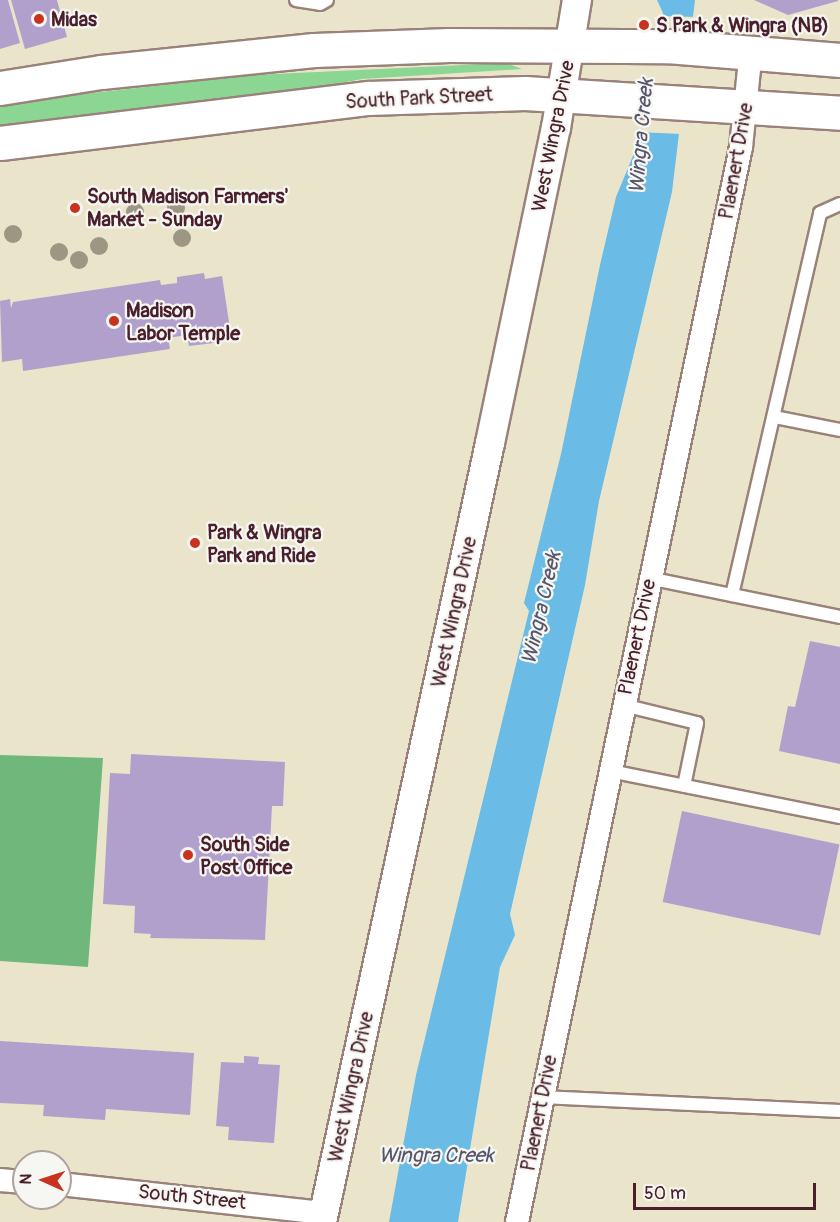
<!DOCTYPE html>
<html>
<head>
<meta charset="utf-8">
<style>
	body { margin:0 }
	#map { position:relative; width:840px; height:1222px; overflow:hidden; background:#eae5ca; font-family:Pangolin,sans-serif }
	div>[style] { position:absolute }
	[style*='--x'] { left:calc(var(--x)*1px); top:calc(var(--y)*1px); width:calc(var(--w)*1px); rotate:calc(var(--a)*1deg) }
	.green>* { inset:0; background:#8bd692 }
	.forest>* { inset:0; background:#70b77c }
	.water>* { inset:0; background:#6abbe5 }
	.pier>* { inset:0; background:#eae5ca }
	.building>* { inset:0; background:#b2a0cc; transform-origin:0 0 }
	.roads { filter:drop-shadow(2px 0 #9a827a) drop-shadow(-2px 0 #9a827a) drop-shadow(0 2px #9a827a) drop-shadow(0 -2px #9a827a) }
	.service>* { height:12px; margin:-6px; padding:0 6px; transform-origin:6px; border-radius:6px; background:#fff }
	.minor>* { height:22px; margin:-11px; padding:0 11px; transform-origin:11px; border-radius:11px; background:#fff }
	.tertiary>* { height:28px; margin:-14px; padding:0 14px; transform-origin:14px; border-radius:14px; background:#fff }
	.primary>* { height:33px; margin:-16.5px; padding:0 16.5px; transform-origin:16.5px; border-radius:16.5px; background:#fff }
	.trees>* { width:18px; height:18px; margin:-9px; border-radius:50%; background:#9d9684 }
	.dots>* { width:16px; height:16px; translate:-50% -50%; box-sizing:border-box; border:3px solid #f6f6f2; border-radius:50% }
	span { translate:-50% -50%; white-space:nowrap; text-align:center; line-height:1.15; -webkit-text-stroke:4.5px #f6f6f2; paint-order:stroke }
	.poi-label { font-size:20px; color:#4a1f2b; font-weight:700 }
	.left { translate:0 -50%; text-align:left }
	.street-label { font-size:20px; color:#4a1f2b }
	.water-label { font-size:21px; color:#55566c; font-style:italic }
	.north { position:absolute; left:12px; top:1150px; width:60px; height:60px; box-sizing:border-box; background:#f6f6f2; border:2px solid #b1a0a2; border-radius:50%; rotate:273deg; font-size:16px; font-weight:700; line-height:24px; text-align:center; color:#4a1f2b }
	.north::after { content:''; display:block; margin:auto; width:21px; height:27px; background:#c8321e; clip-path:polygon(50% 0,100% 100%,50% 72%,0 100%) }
	.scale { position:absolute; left:633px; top:1183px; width:183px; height:27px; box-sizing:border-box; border:3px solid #4a1f2b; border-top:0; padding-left:8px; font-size:18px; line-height:21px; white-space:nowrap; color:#4a1f2b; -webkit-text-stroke:4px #f6f6f2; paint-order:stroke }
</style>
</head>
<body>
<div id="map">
	<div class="green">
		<div style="clip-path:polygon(506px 63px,522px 69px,362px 79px,294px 92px,0 129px,0 107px,83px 94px,254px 75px)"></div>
	</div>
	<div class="forest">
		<div style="clip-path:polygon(0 755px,103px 758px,88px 967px,0 961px)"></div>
	</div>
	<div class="water">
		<div style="clip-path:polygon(657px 0,695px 0,672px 192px,599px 501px,585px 585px,510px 914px,515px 935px,500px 967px,458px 1222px,389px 1222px,416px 1075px,529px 611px,524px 603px,561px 454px,600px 265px,616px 197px,637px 146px,663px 13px)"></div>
	</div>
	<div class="pier">
		<div style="clip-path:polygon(659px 16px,697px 17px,682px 134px,636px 132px)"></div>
	</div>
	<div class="building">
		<div style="clip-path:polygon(0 0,8px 0,20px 43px,0 49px)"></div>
		<div style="clip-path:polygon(11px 0,57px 0,67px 37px,25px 49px)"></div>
		<div style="clip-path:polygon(754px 0,838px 0,838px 1px,788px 15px)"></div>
		<div style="clip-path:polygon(204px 273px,205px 279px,222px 276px,231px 335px,214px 338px,214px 343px,189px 346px,187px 335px,168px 338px,170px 349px,23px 371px,22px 359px,2px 362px,0 301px,10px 299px,11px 308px,13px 302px,160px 280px,161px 285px,177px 283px,177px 277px)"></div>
		<div style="clip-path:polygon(810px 641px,840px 647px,840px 764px,779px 751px,788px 706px,795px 707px)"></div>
		<div style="clip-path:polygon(131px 754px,285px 762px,283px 806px,272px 806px,265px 940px,150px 938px,151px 934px,134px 933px,135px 906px,103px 904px,110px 773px,130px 774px)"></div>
		<div style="left:682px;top:811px;width:161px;height:93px;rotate:12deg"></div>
		<div style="clip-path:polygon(0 1041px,194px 1053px,190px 1115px,106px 1109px,105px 1120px,43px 1116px,44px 1105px,0 1103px)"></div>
		<div style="clip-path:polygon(244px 1056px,259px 1057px,258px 1064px,280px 1065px,274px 1143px,228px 1140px,229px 1127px,216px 1126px,221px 1062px,244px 1063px)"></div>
	</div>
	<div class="roads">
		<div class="service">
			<div style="--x:296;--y:0;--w:24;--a:9"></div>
			<div style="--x:320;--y:4;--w:8;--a:-30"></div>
			<div style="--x:775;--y:417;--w:66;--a:11.3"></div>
			<div style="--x:649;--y:578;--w:85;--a:11.6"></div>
			<div style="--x:732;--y:595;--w:392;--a:-77"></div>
			<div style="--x:820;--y:213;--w:22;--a:-24"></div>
			<div style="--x:732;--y:595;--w:110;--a:11.5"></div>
			<div style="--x:623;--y:705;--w:76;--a:13.7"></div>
			<div style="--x:697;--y:723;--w:64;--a:101.7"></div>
			<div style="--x:610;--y:771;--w:235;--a:11.3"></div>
			<div style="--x:542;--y:1097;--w:298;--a:2.7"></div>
		</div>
		<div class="minor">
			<div style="--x:0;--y:1180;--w:24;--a:5"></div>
			<div style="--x:60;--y:1184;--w:266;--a:6.3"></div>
			<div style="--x:517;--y:1222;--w:1098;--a:-78.23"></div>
			<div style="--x:741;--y:147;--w:97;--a:-84.1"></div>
		</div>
		<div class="tertiary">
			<div style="--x:322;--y:1222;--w:797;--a:-77.83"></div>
			<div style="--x:490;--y:443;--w:322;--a:-78.2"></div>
			<div style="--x:556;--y:128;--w:130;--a:-80.7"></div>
		</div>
		<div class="primary">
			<div style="--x:0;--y:88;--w:102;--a:-9"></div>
			<div style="--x:101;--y:72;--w:214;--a:-5.9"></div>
			<div style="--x:314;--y:50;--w:135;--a:-2.1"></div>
			<div style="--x:449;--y:45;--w:218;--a:0.3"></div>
			<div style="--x:667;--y:46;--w:174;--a:4.6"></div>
			<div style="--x:0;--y:143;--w:371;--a:-7"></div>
			<div style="--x:368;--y:98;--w:157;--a:-1.8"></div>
			<div style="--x:525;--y:93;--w:316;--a:3.6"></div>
		</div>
	</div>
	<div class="trees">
		<div style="left:176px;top:208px"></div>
		<div style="left:135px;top:212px"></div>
		<div style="left:13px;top:234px"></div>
		<div style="left:182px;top:238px"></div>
		<div style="left:99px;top:246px"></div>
		<div style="left:59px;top:252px"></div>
		<div style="left:79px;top:260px"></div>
	</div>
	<div class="dots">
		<div style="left:39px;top:19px;background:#c8321e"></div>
		<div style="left:644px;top:25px;background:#c8321e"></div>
		<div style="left:75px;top:208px;background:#c8321e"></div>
		<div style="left:114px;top:321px;background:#c8321e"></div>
		<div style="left:195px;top:543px;background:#c8321e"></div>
		<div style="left:188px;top:855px;background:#c8321e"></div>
	</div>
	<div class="poi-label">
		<span class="left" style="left:51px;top:19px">Midas</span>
		<span class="left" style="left:656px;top:25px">S Park &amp; Wingra (NB)</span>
		<span class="left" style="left:87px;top:208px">South Madison Farmers'<br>Market - Sunday</span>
		<span class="left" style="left:126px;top:322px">Madison<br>Labor Temple</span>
		<span class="left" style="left:207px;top:544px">Park &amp; Wingra<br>Park and Ride</span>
		<span class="left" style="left:200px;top:856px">South Side<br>Post Office</span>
	</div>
	<div class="street-label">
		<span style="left:419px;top:98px;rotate:-3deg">South Park Street</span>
		<span style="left:553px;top:136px;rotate:-79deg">West Wingra Drive</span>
		<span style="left:736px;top:161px;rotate:-80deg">Plaenert Drive</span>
		<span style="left:454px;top:612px;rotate:-78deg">West Wingra Drive</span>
		<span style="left:637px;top:637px;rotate:-78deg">Plaenert Drive</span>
		<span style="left:351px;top:1087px;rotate:-78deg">West Wingra Drive</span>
		<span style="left:539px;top:1113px;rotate:-79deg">Plaenert Drive</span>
		<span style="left:192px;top:1197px;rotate:6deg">South Street</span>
	</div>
	<div class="water-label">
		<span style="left:642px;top:136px;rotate:-85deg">Wingra Creek</span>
		<span style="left:542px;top:608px;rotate:-77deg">Wingra Creek</span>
		<span style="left:436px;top:1156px">Wingra Creek</span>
	</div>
	<div class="north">N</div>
	<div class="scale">50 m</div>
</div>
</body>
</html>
